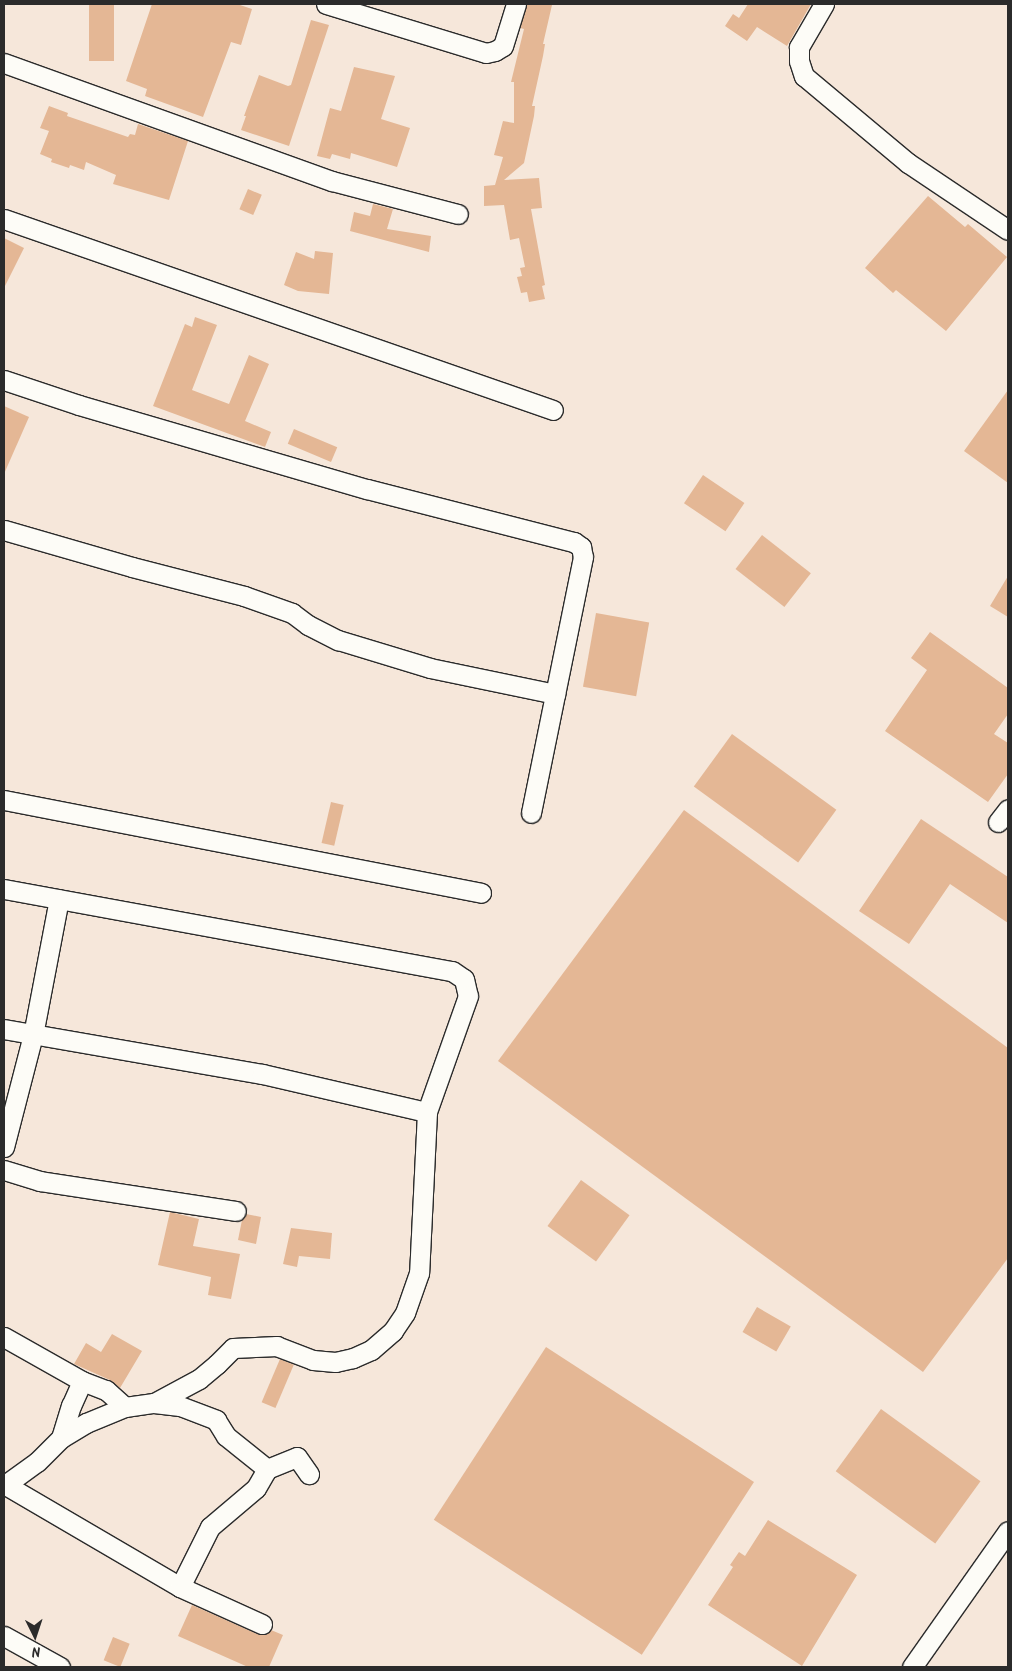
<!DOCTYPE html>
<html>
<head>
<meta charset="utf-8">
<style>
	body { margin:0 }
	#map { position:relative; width:1012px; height:1671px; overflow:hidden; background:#f6e7da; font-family:Kalam,sans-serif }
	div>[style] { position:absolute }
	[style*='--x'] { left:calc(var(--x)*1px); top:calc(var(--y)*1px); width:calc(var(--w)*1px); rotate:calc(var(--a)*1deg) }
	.building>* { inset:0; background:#e4b795; transform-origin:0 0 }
	.roads { filter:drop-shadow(1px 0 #2b2b2b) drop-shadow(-1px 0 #2b2b2b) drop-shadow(0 1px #2b2b2b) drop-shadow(0 -1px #2b2b2b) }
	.minor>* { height:19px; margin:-9.5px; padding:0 9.5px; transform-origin:9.5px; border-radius:9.5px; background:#fdfcf7 }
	span { translate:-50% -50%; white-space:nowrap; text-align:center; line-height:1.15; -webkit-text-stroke:4px #fdfcf7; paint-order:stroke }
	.frame { position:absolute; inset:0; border:5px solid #2b2b2b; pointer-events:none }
	.north { position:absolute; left:10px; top:1611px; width:50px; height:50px; -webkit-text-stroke:4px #fdfcf7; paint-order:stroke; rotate:176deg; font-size:14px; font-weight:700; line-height:20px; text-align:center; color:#2b2b2b }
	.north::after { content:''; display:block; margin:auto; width:18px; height:22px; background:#2b2b2b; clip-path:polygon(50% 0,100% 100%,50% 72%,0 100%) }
</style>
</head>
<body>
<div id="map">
	<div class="building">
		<div style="left:89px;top:4px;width:25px;height:57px"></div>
		<div style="clip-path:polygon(152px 4px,237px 4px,252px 9px,241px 45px,231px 42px,203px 117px,145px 96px,147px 89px,126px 81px)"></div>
		<div style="clip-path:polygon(527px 4px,552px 5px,543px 44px,545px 44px,543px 56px,532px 106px,535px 106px,534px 116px,524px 163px,504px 180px,539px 178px,542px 208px,531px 209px,545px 285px,542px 286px,545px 299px,529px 302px,527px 292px,521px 293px,517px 277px,522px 276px,520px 268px,525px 267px,519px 238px,510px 240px,504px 205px,484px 206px,484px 186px,495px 185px,503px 157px,494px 155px,503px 121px,514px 123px,514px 82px,511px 82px,524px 29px,520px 28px)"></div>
		<div style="clip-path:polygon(748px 4px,811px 4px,787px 46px,757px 27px,747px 41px,725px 26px,733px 14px,739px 18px)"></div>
		<div style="clip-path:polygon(311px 20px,329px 25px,289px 146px,241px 130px,246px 116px,244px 116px,259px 75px,288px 86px,291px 85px)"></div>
		<div style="clip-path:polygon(354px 67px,395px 76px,381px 119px,410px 128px,397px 167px,351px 153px,350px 159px,332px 154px,330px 159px,317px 156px,330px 108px,341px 111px)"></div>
		<div style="clip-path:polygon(49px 106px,68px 113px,67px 116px,128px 137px,130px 134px,135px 135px,138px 124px,188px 141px,169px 200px,113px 184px,116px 175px,86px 162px,84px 170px,70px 165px,69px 168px,51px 162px,52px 159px,40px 154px,49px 131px,40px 128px)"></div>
		<div style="left:248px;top:189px;width:15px;height:22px;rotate:23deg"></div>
		<div style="clip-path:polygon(928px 196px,965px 227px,968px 224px,1007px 257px,946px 331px,896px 290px,893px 293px,865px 268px)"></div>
		<div style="clip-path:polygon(373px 204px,393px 209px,387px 229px,431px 236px,429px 252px,350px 231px,354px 212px,370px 216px)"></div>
		<div style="clip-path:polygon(4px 238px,24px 248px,4px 288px)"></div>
		<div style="clip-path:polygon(315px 251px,333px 253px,329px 294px,298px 291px,284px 285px,296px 252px,314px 259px)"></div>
		<div style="clip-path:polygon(195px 317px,217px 325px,192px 390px,229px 404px,249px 355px,269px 364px,245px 421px,271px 432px,265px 447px,153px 406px,185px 324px,192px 327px)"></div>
		<div style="clip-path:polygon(1008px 390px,1008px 483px,964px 451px)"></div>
		<div style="clip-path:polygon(4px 406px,29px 417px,4px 474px)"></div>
		<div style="left:294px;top:429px;width:47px;height:16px;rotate:23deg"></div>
		<div style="left:703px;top:475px;width:50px;height:34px;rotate:34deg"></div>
		<div style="left:762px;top:535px;width:62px;height:43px;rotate:38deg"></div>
		<div style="clip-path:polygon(1008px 576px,1008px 617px,990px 606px)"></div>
		<div style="left:596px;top:613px;width:54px;height:75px;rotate:10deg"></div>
		<div style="clip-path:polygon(930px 632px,1008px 688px,1008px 714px,994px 734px,1008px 743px,1008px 774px,988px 802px,885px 731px,927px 670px,911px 658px)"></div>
		<div style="left:732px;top:734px;width:129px;height:65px;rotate:36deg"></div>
		<div style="left:331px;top:802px;width:13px;height:42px;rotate:13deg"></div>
		<div style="clip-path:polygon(684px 810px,1008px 1048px,1008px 1258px,923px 1372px,498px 1061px)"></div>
		<div style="clip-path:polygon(921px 819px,1008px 877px,1008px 923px,950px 884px,909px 944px,859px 911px)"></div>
		<div style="left:581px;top:1180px;width:60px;height:57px;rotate:36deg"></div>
		<div style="clip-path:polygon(170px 1212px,199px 1219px,193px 1246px,240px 1254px,231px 1299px,208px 1295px,211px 1277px,158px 1265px)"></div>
		<div style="clip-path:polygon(246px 1214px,261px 1217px,256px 1244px,238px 1240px,242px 1220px)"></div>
		<div style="clip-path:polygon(291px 1228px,332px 1233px,330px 1259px,299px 1256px,297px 1267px,283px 1264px)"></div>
		<div style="left:757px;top:1307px;width:39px;height:29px;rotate:30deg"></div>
		<div style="clip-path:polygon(112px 1334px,142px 1351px,120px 1388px,110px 1380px,74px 1364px,86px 1343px,101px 1352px)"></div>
		<div style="left:546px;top:1347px;width:248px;height:206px;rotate:33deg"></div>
		<div style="left:280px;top:1359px;width:15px;height:47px;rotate:23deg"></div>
		<div style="left:881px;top:1409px;width:123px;height:77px;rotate:36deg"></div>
		<div style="clip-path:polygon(768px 1520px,857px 1575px,802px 1666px,708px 1605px,733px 1567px,730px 1565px,739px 1552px,745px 1556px)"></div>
		<div style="clip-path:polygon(192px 1605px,257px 1634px,264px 1635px,271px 1630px,283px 1635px,269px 1667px,248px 1667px,178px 1636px)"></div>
		<div style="left:113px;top:1637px;width:18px;height:25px;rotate:22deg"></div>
	</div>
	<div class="roads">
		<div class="minor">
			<div style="--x:326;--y:4;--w:167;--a:17"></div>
			<div style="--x:486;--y:53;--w:9;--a:-13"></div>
			<div style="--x:495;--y:51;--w:9;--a:-32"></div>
			<div style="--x:503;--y:46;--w:44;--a:-72.8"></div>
			<div style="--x:824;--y:4;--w:50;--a:120.2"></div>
			<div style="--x:799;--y:47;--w:14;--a:90"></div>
			<div style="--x:799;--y:61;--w:16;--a:72"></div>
			<div style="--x:804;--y:76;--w:136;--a:39.9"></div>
			<div style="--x:908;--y:163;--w:120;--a:33.8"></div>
			<div style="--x:4;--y:63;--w:349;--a:19.8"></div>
			<div style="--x:332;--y:181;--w:130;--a:14.7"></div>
			<div style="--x:4;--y:219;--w:581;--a:19.18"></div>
			<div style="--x:4;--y:380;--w:79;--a:18.4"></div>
			<div style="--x:79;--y:405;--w:300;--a:16.3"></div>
			<div style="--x:367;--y:489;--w:214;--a:14.4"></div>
			<div style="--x:574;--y:542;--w:9;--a:36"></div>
			<div style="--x:581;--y:547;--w:10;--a:79"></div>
			<div style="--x:583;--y:557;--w:261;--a:101.5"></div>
			<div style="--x:4;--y:530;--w:133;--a:16.1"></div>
			<div style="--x:132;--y:567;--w:116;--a:14.5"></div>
			<div style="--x:244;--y:596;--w:51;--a:19.5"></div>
			<div style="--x:292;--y:613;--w:20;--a:37"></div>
			<div style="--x:308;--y:625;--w:34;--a:27"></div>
			<div style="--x:338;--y:640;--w:96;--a:16.9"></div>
			<div style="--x:430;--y:668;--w:128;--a:11.7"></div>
			<div style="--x:4;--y:800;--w:486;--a:11"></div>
			<div style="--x:998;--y:822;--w:16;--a:-52"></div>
			<div style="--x:4;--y:889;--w:455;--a:10.4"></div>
			<div style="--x:452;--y:971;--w:14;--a:34"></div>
			<div style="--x:464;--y:979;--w:17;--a:77"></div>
			<div style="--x:468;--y:996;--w:123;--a:109.5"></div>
			<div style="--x:4;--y:1029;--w:262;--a:9.9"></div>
			<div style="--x:262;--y:1074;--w:169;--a:13"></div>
			<div style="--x:427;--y:1112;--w:161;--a:92.8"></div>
			<div style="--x:419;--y:1273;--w:42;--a:109.3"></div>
			<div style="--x:405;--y:1313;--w:22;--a:124"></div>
			<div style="--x:393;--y:1331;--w:29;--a:139"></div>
			<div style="--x:371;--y:1350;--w:20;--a:156"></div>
			<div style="--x:353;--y:1358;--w:18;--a:167"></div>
			<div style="--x:335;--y:1362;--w:22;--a:-175"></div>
			<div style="--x:313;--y:1360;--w:39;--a:-159"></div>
			<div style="--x:277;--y:1346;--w:44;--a:177.4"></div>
			<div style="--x:233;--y:1348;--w:23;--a:135"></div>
			<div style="--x:217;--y:1364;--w:23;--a:140"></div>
			<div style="--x:199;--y:1379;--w:51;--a:151.9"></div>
			<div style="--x:4;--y:1147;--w:116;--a:-75.5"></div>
			<div style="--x:33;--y:1035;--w:138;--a:-79.2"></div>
			<div style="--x:4;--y:1170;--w:38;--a:17"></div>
			<div style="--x:40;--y:1181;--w:198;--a:8.7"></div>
			<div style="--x:4;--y:1337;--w:90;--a:29.4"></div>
			<div style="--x:82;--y:1381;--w:26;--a:21"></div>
			<div style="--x:106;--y:1390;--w:25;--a:42"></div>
			<div style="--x:125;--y:1407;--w:29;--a:-8"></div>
			<div style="--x:154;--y:1403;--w:26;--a:7"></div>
			<div style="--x:180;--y:1406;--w:39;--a:21"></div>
			<div style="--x:216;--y:1420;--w:19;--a:58"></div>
			<div style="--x:226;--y:1436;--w:53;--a:38.8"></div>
			<div style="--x:61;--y:1438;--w:29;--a:-31"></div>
			<div style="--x:86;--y:1423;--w:42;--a:-22.3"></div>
			<div style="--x:4;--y:1484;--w:204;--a:30.3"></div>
			<div style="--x:180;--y:1587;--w:90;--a:24.3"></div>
			<div style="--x:5;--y:1485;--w:39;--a:-36"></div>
			<div style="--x:37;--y:1462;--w:34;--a:-45"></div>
			<div style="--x:61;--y:1438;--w:34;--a:-73"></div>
			<div style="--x:71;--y:1406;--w:27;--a:-66"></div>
			<div style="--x:180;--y:1587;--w:67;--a:-63.4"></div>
			<div style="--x:210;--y:1527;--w:60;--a:-40.3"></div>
			<div style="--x:256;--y:1488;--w:22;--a:-60"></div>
			<div style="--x:267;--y:1469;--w:32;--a:-22"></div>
			<div style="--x:297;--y:1457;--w:21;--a:55"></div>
			<div style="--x:4;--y:1636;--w:64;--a:29"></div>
			<div style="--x:912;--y:1667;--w:166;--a:-54.8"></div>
		</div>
	</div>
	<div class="frame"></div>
	<div class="north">N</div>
</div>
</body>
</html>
